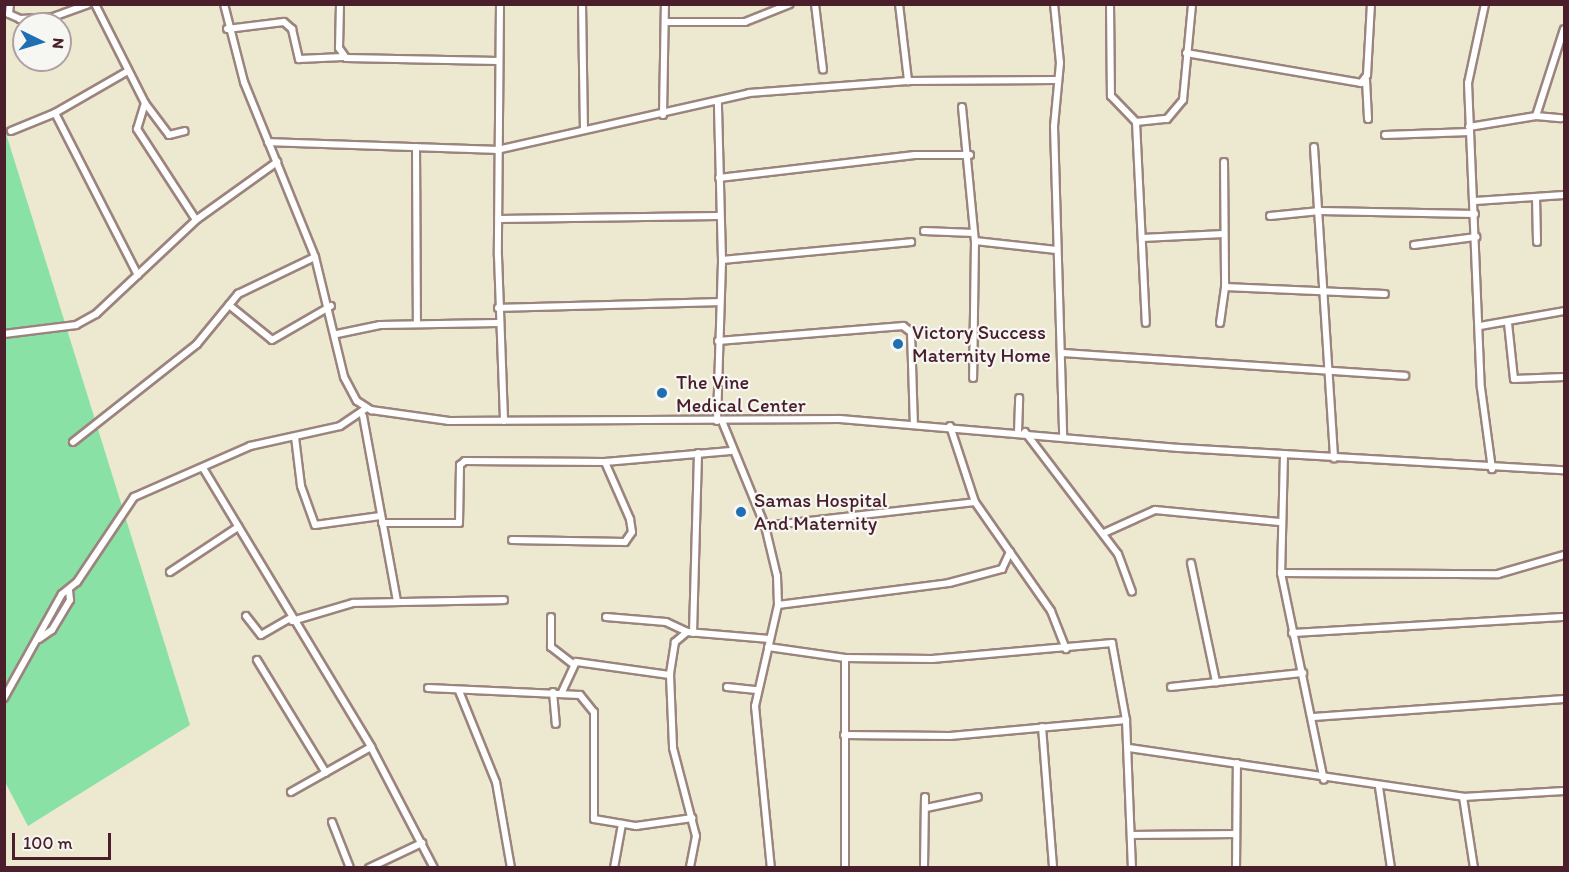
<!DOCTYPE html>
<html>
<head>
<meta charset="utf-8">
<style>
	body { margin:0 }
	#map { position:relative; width:1569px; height:872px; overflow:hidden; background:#ede8d0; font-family:Itim,sans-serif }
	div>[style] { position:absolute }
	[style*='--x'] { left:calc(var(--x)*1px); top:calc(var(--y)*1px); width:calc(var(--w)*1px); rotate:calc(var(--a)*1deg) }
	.green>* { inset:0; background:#89e1a5 }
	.roads { filter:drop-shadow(2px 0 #9c847e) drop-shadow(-2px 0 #9c847e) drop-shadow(0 2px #9c847e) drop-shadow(0 -2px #9c847e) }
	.street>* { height:6px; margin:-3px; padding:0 3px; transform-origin:3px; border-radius:3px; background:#fff }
	.dots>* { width:16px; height:16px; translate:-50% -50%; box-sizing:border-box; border:3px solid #f6f6f2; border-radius:50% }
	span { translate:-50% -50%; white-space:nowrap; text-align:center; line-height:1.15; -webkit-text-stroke:4.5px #f6f6f2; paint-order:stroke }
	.poi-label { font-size:20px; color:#4a1f2b }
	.left { translate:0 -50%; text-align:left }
	.frame { position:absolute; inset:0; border:6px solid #4a1f2b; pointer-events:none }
	.north { position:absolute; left:12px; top:12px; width:60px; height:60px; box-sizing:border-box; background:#f6f6f2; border:2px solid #b1a0a2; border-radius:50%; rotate:95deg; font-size:16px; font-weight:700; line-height:24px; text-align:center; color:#4a1f2b }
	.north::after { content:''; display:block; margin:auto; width:21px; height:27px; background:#1f6fb2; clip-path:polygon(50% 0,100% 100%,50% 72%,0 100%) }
	.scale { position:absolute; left:12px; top:833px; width:99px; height:27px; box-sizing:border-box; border:3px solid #4a1f2b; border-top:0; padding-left:8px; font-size:18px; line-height:21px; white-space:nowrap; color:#4a1f2b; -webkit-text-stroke:4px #f6f6f2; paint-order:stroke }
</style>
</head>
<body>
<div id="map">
	<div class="green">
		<div style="clip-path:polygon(4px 127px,190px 725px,28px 826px,4px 780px)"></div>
	</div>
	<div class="roads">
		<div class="street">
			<div style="--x:10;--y:4;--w:10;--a:96"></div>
			<div style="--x:9;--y:14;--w:12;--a:24"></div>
			<div style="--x:20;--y:19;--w:33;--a:-3"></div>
			<div style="--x:53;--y:17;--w:37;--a:-20"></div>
			<div style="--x:95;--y:4;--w:111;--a:63.2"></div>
			<div style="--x:145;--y:103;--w:27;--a:107"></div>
			<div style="--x:137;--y:129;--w:108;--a:57"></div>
			<div style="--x:224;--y:4;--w:81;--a:75.6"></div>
			<div style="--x:244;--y:82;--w:189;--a:67.9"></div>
			<div style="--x:315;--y:257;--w:123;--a:76.4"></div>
			<div style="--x:344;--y:377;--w:27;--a:62"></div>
			<div style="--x:357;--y:401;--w:17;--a:33"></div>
			<div style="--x:371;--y:410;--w:79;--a:8"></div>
			<div style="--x:449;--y:421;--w:391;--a:-0.3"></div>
			<div style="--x:840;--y:419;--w:340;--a:4.9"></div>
			<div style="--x:1179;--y:448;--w:386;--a:3.3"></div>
			<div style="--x:340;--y:4;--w:44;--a:91.3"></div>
			<div style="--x:339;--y:48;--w:12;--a:55"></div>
			<div style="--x:346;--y:58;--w:152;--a:1.1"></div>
			<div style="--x:500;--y:4;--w:252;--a:90.5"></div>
			<div style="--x:498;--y:256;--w:165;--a:87.9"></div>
			<div style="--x:582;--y:4;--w:125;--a:89.1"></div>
			<div style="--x:815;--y:4;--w:66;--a:83.1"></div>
			<div style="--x:899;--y:4;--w:78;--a:83.3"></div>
			<div style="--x:1054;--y:4;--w:59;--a:84.2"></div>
			<div style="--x:1060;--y:63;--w:63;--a:95.4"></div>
			<div style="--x:1054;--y:126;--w:310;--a:88.3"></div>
			<div style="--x:1110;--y:4;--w:92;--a:89.4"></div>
			<div style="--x:1111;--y:96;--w:36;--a:46"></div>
			<div style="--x:1136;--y:122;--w:201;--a:87.2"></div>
			<div style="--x:1485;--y:4;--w:81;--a:102.1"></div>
			<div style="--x:1468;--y:83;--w:305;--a:87.6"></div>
			<div style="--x:1481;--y:388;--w:82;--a:82.3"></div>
			<div style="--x:665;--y:22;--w:80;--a:0"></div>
			<div style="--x:745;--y:22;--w:48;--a:-21.8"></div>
			<div style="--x:227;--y:29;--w:57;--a:-7"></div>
			<div style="--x:284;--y:22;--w:11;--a:41"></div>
			<div style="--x:292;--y:29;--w:31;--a:77"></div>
			<div style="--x:299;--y:59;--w:44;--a:-2.6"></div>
			<div style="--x:1186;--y:53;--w:178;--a:9.7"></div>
			<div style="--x:1361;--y:83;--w:10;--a:-53"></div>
			<div style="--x:1367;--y:75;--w:71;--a:-86.8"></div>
			<div style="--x:128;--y:71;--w:84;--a:150.1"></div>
			<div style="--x:55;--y:113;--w:182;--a:62.9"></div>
			<div style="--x:1366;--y:80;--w:39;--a:87"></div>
			<div style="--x:145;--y:103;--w:40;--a:53"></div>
			<div style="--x:169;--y:135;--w:16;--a:-14"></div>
			<div style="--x:962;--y:107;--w:135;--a:84.5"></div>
			<div style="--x:975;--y:241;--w:137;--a:90.8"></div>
			<div style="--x:663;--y:115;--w:111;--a:-89"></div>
			<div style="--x:1536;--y:116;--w:91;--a:-72.2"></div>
			<div style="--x:1136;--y:122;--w:31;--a:-6"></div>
			<div style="--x:1167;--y:119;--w:25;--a:-50"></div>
			<div style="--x:1183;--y:100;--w:96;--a:-84.6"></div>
			<div style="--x:1469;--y:127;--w:68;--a:-9.3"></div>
			<div style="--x:1536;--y:116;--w:25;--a:5"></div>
			<div style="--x:11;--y:131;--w:48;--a:-22.2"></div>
			<div style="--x:1385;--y:135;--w:85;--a:-2"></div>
			<div style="--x:268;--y:142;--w:229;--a:2"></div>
			<div style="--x:497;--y:150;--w:258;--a:-12.7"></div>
			<div style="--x:749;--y:93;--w:159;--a:-4.3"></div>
			<div style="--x:908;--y:81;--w:147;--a:-0.4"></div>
			<div style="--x:416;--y:147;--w:176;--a:89.7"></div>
			<div style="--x:1314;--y:147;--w:312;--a:86.3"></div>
			<div style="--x:1224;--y:162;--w:125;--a:89.5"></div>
			<div style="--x:1225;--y:287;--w:160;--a:2.5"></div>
			<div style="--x:719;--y:178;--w:197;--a:-6.7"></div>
			<div style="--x:915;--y:155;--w:55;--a:0"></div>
			<div style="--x:1536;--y:197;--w:45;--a:88.7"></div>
			<div style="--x:1475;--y:201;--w:89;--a:-3.9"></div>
			<div style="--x:1270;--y:216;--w:50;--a:-5.7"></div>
			<div style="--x:1320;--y:211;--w:155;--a:1.1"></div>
			<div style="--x:499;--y:219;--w:219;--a:-0.8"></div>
			<div style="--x:924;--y:231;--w:50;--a:2.3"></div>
			<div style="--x:1142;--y:238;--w:82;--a:-2.8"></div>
			<div style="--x:975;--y:241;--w:82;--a:6.3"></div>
			<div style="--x:1414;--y:245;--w:63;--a:-7.4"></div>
			<div style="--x:722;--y:260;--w:190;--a:-5.4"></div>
			<div style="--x:229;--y:305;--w:55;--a:39.1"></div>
			<div style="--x:272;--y:340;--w:68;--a:-30"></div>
			<div style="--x:498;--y:308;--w:222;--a:-1.5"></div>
			<div style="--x:1220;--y:323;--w:36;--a:-82"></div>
			<div style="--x:1508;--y:323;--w:56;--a:83.9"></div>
			<div style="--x:1514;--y:379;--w:50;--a:-2.3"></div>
			<div style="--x:1480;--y:326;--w:85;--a:-10.1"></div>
			<div style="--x:4;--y:334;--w:73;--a:-7.1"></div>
			<div style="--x:76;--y:325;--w:23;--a:-29"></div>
			<div style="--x:96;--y:314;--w:137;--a:-43.2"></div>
			<div style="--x:196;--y:220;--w:100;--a:-35.6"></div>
			<div style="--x:337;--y:334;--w:44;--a:-11.8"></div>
			<div style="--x:380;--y:325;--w:118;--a:-1"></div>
			<div style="--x:718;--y:341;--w:186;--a:-4.6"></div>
			<div style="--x:903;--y:326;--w:10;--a:37"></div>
			<div style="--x:911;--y:332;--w:93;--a:88.2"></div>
			<div style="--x:1062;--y:353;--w:344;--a:3.8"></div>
			<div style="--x:363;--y:416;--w:188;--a:79.6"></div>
			<div style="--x:717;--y:421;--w:161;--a:-88.2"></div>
			<div style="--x:722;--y:260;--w:158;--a:-91.5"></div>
			<div style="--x:722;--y:421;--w:113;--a:67.7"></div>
			<div style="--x:765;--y:526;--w:51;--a:76.5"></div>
			<div style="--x:777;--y:576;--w:29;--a:88"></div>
			<div style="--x:778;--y:605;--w:104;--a:102.8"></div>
			<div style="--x:755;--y:706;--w:163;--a:84.4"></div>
			<div style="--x:950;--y:426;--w:80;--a:71.8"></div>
			<div style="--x:975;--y:502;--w:133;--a:55.1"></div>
			<div style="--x:1051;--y:611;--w:41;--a:68.5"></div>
			<div style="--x:1018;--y:432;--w:34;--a:-88"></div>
			<div style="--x:1025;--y:432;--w:153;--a:52.7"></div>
			<div style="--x:1118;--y:554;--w:40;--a:69.8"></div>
			<div style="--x:295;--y:437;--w:49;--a:83"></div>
			<div style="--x:301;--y:486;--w:41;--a:70.3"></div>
			<div style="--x:315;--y:525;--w:66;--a:-7.9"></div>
			<div style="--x:73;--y:442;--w:158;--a:-38.3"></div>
			<div style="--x:197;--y:344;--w:65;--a:-50.6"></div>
			<div style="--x:238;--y:294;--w:85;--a:-25.7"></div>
			<div style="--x:1284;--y:454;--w:119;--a:91.4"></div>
			<div style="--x:1281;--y:573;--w:211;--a:78.3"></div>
			<div style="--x:203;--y:468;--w:326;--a:58.9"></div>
			<div style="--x:371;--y:747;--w:136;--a:62.5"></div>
			<div style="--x:382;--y:523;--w:77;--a:0"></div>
			<div style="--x:459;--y:523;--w:58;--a:-89"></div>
			<div style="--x:460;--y:465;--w:6;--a:-39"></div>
			<div style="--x:465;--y:461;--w:140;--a:0.4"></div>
			<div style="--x:605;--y:462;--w:126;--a:-5"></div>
			<div style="--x:765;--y:526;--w:211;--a:-6.5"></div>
			<div style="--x:1104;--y:533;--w:56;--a:-24.3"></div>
			<div style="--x:1155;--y:510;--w:125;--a:5.5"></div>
			<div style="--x:512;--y:540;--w:113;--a:1"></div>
			<div style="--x:625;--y:542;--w:12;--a:-55"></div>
			<div style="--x:632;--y:532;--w:13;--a:-99"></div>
			<div style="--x:630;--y:519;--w:62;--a:-113.7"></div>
			<div style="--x:1191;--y:563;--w:122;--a:78.1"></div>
			<div style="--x:170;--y:572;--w:82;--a:-33.5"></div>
			<div style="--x:1281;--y:573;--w:217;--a:0.3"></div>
			<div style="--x:1498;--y:574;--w:69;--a:-16.1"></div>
			<div style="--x:778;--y:605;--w:172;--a:-7.3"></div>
			<div style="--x:949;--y:583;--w:55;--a:-14.8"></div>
			<div style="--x:1002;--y:569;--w:19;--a:-65"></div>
			<div style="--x:246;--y:616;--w:24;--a:52"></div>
			<div style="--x:261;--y:635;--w:34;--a:-30"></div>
			<div style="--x:551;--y:617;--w:30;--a:90"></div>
			<div style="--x:551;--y:647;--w:28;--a:38"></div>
			<div style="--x:606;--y:617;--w:60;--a:4.8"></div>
			<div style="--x:666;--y:622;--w:23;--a:25"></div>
			<div style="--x:687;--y:632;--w:83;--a:4.8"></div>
			<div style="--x:292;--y:621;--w:64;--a:-16.4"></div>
			<div style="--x:353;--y:603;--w:151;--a:-1.1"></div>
			<div style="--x:687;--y:632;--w:16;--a:140"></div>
			<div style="--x:675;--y:642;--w:33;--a:99"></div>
			<div style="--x:670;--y:675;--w:73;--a:87.6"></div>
			<div style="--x:673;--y:748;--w:91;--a:75.4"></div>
			<div style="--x:696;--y:836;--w:33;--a:101"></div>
			<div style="--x:693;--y:633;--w:180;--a:-88.4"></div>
			<div style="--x:1292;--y:633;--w:272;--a:-3.4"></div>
			<div style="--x:39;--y:639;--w:16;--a:-35"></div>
			<div style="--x:52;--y:630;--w:35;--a:-59"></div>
			<div style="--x:70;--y:600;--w:9;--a:-96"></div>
			<div style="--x:768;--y:647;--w:78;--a:8.1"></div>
			<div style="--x:845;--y:658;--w:87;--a:0.7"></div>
			<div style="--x:932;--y:659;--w:181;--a:-5.1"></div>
			<div style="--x:1112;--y:643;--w:78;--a:79.7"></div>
			<div style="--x:1126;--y:720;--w:148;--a:87.7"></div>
			<div style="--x:845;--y:658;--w:210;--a:90"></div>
			<div style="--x:257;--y:660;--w:132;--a:58.6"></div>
			<div style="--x:727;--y:687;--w:30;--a:6"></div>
			<div style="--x:1171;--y:687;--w:133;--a:-6.1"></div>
			<div style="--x:428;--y:688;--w:152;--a:2.6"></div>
			<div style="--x:580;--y:695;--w:22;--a:51"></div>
			<div style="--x:594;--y:712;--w:107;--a:90"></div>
			<div style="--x:594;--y:819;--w:43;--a:9.5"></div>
			<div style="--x:636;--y:826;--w:57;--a:-8.1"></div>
			<div style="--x:459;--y:691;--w:98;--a:67.9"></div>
			<div style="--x:496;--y:782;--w:87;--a:80.1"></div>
			<div style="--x:553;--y:692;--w:32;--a:85"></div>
			<div style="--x:562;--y:692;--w:33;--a:-65"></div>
			<div style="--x:576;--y:662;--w:95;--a:7.9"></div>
			<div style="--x:4;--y:698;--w:119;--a:-60.9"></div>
			<div style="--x:62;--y:594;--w:19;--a:-39"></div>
			<div style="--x:77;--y:582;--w:102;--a:-56.2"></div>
			<div style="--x:134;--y:497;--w:127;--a:-23.7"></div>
			<div style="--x:250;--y:446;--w:92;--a:-12.5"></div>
			<div style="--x:340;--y:426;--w:32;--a:-34"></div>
			<div style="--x:1313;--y:717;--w:252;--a:-4.1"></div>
			<div style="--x:1042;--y:727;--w:141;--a:85.5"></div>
			<div style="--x:844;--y:735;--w:106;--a:0.5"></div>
			<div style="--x:950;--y:736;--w:177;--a:-5.2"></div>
			<div style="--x:1129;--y:748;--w:338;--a:8.3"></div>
			<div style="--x:1463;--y:797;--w:101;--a:-3.4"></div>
			<div style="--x:1379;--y:787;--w:82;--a:81.6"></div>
			<div style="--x:291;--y:792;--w:92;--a:-29.4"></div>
			<div style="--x:1463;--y:797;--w:72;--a:81.2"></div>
			<div style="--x:926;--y:808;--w:53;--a:-11.9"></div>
			<div style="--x:332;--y:822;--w:49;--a:68.6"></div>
			<div style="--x:1132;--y:835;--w:103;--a:-0.6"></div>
			<div style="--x:369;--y:868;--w:59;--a:-25.3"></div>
			<div style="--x:614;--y:868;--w:45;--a:-79.7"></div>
			<div style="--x:924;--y:868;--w:71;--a:-89.2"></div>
			<div style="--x:1236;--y:868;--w:105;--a:-89.5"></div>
		</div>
	</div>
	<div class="dots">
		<div style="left:898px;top:344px;background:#1f6fb2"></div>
		<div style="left:662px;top:393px;background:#1f6fb2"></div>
		<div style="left:741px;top:512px;background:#1f6fb2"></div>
	</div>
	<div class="poi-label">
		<span class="left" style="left:912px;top:344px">Victory Success<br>Maternity Home</span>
		<span class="left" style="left:676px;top:394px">The Vine<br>Medical Center</span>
		<span class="left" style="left:754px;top:512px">Samas Hospital<br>And Maternity</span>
	</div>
	<div class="frame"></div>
	<div class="north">N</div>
	<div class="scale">100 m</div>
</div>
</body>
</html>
